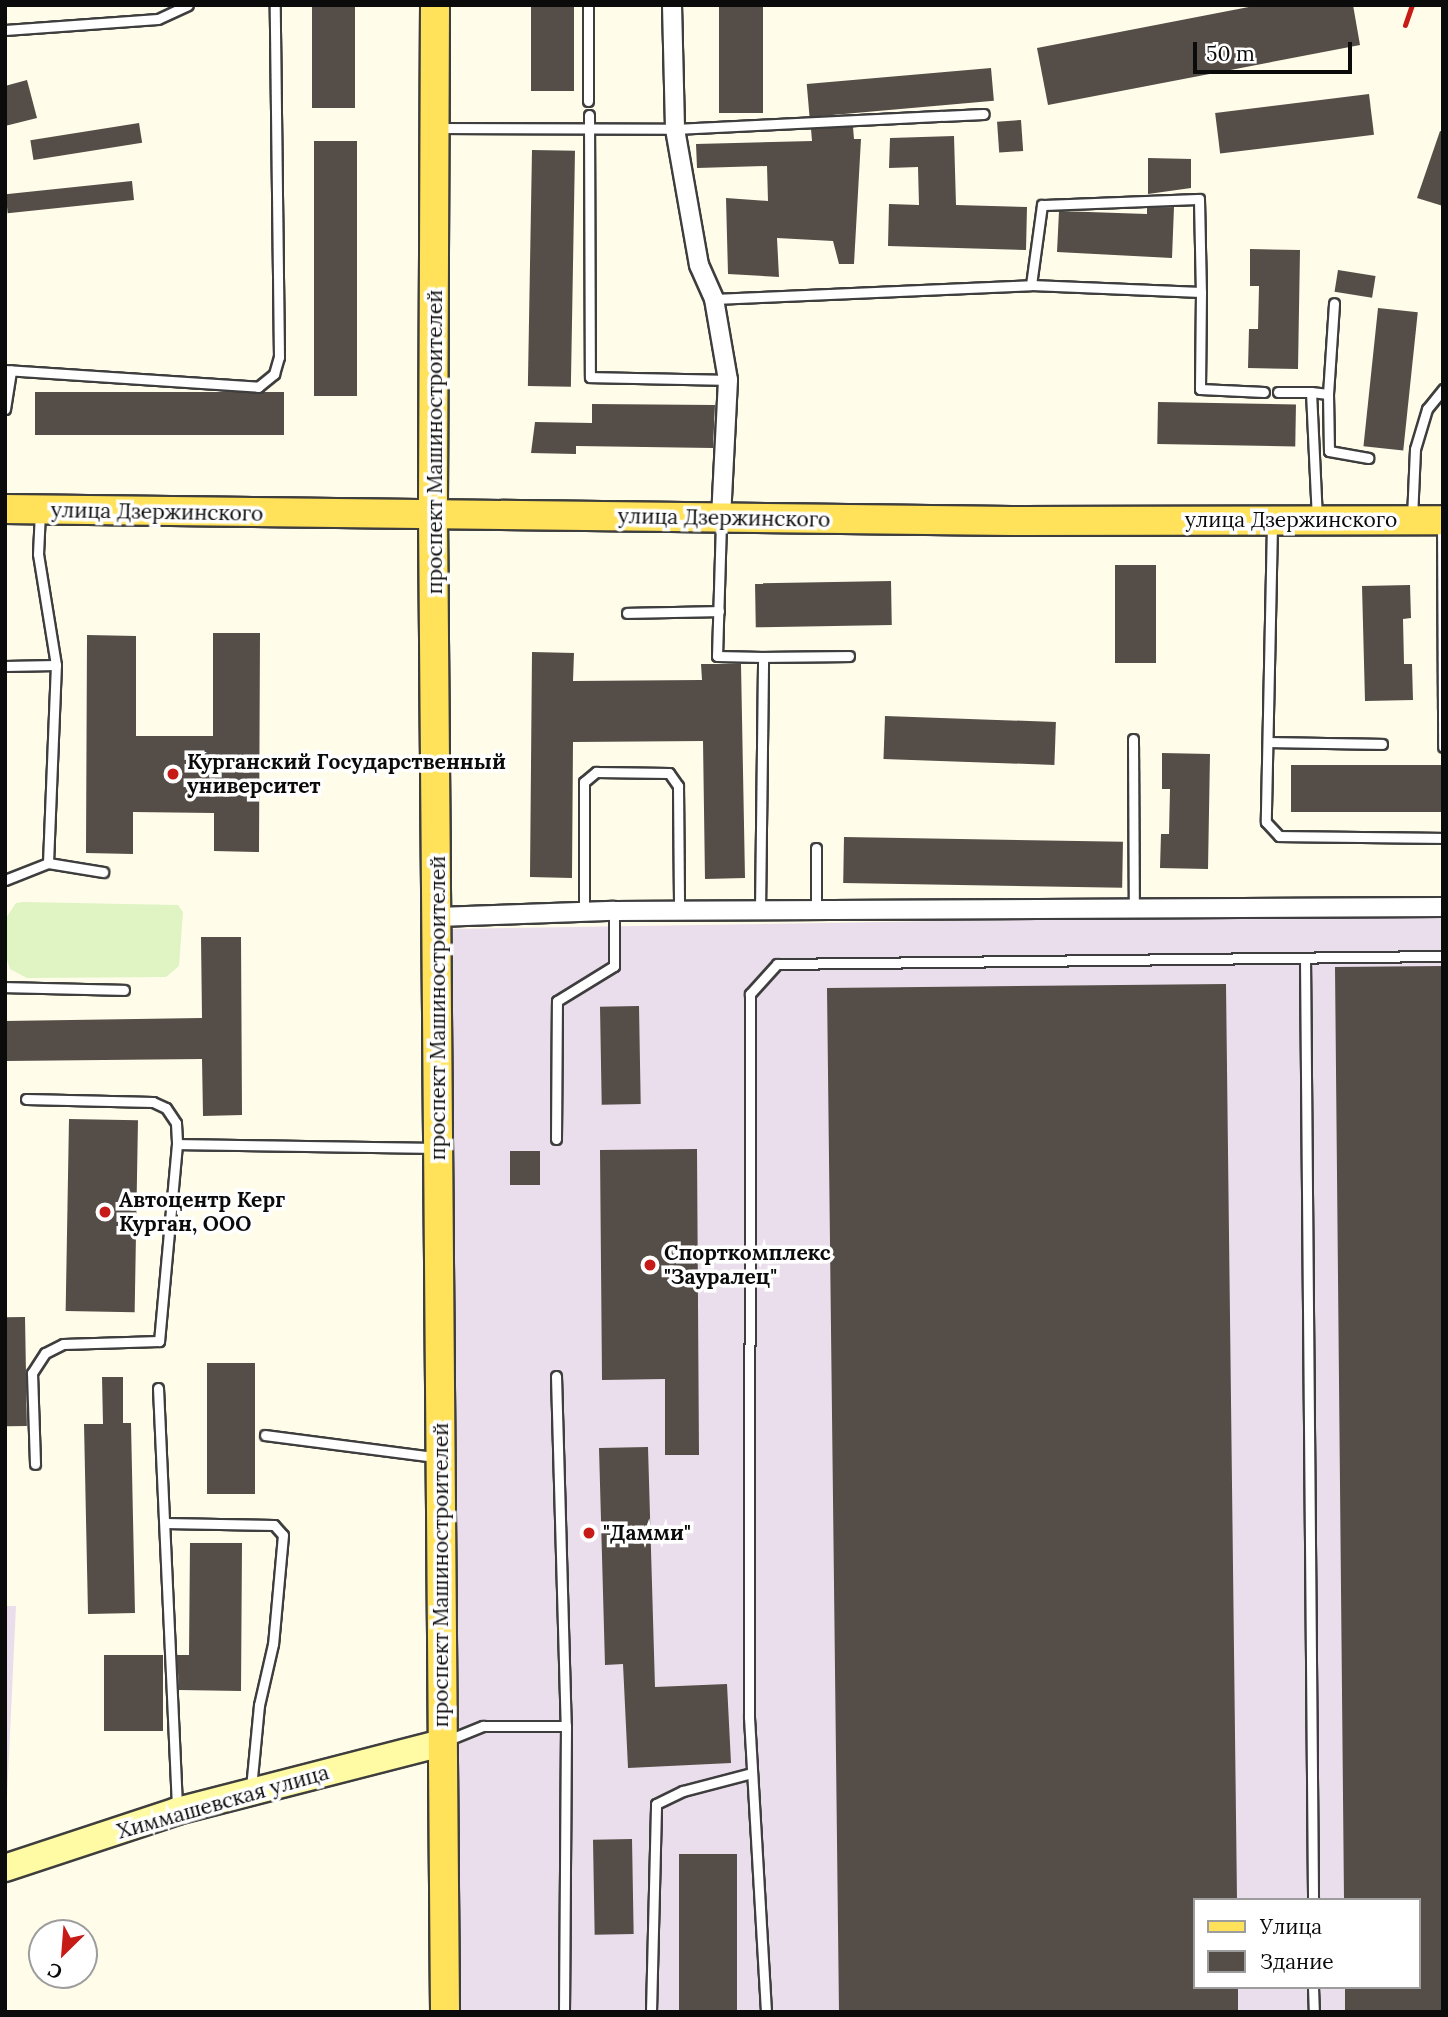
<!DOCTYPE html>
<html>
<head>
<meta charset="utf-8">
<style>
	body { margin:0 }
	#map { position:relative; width:1448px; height:2017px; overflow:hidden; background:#fffcea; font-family:Lora,serif }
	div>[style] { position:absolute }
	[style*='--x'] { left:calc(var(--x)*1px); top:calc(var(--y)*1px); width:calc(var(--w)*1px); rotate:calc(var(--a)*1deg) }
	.industrial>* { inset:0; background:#ebdeec }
	.pitch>* { inset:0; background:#dff3c3 }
	.building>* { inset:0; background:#554d47; transform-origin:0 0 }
	.roads { filter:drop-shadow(2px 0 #3e3e3e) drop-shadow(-2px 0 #3e3e3e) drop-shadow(0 2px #3e3e3e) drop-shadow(0 -2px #3e3e3e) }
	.lane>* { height:9px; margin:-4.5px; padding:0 4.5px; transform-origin:4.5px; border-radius:4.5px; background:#fff }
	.street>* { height:18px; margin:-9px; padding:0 9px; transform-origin:9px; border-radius:9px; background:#fff }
	.secondary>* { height:26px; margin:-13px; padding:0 13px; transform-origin:13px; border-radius:13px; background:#fffba5 }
	.primary>* { height:28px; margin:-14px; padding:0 14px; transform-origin:14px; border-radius:14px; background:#ffe25a }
	.rail>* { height:5px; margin:-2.5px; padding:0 2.5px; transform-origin:2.5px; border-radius:2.5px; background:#c71b18 }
	.dots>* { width:19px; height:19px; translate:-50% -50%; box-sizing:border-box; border:4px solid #fff; border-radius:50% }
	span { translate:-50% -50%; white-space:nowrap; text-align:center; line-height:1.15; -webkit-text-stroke:7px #fff; paint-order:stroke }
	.street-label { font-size:21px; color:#0b0b0b }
	.poi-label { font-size:21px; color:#0b0b0b; font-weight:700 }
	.left { translate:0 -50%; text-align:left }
	.frame { position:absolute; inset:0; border:7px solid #0b0b0b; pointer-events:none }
	.legend { position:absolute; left:1193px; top:1898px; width:228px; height:91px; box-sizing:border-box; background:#fff; border:2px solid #9d9d9d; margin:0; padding:9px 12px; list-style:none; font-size:21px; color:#0b0b0b }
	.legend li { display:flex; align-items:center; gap:14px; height:35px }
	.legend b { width:35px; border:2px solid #9d9d9d }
	.north { position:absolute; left:28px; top:1919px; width:70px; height:70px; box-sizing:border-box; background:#fff; border:2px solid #9d9d9d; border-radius:50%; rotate:205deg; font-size:19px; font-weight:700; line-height:28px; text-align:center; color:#0b0b0b }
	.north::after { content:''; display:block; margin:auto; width:24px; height:32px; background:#c71b18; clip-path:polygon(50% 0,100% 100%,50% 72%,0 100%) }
	.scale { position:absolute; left:1193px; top:42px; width:159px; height:32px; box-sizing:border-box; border:4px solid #0b0b0b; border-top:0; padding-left:9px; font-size:21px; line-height:24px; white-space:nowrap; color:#0b0b0b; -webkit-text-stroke:5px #fff; paint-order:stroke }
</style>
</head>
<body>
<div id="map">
	<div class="industrial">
		<div style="clip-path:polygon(evenodd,1443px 913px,1443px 2012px,455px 2012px,447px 929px,1443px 913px,1194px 1900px,1418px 1900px,1418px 1987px,1194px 1987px,1194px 1900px)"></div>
		<div style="clip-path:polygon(5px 1606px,16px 1606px,5px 1840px)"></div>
	</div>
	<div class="pitch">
		<div style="clip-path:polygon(23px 902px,178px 905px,183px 912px,179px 966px,166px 977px,27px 978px,10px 969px,5px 953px,6px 918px,16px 903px)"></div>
	</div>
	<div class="building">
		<div style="left:312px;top:5px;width:43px;height:103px"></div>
		<div style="left:531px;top:5px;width:43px;height:86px"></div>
		<div style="left:719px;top:5px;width:44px;height:108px"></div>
		<div style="clip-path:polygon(1259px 5px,1353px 5px,1360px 45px,1048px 105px,1037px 48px)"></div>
		<div style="left:991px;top:68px;width:33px;height:185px;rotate:85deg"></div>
		<div style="clip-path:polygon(27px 80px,37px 118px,5px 126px,5px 86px)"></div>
		<div style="left:1369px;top:94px;width:41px;height:155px;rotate:83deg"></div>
		<div style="left:1021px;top:120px;width:31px;height:24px;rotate:86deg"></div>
		<div style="left:139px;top:123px;width:20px;height:110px;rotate:81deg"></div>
		<div style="clip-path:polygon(853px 127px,854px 139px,861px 139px,854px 264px,839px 264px,833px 241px,777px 238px,779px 277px,728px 274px,726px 198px,768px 201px,767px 166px,697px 168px,696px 144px,812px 141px,811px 129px)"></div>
		<div style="clip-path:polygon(1440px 131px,1443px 132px,1443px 206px,1417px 198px)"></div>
		<div style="clip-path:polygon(954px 136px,956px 205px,1027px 207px,1026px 250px,888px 246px,889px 204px,919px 205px,918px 167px,889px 168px,890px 138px)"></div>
		<div style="left:314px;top:141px;width:43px;height:255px"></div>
		<div style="left:532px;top:150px;width:43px;height:236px;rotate:1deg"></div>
		<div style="clip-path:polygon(1148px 158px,1191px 159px,1191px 188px,1148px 194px)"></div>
		<div style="left:132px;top:181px;width:19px;height:127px;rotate:84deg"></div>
		<div style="clip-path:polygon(1174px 207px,1172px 258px,1057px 252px,1059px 211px,1147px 214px,1147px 208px)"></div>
		<div style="clip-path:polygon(1250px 249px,1300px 250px,1298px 369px,1248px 368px,1249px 329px,1258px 329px,1259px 286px,1250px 286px)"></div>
		<div style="left:1338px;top:270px;width:38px;height:22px;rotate:9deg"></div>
		<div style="left:1378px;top:308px;width:40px;height:139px;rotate:6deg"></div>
		<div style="left:35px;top:392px;width:249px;height:43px"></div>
		<div style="left:1158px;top:402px;width:138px;height:42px;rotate:1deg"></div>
		<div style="clip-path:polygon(592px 404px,715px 405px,713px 448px,576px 446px,576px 454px,531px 453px,535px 422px,592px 423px)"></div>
		<div style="left:1115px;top:565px;width:41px;height:98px"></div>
		<div style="left:891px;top:581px;width:44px;height:136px;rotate:89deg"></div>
		<div style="clip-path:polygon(1410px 585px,1411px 618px,1403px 619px,1404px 664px,1412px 664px,1413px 700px,1365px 701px,1362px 586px)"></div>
		<div style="clip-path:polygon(213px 633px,260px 633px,259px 852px,214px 851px,214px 813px,133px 812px,133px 854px,86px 853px,87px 635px,136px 636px,136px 736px,213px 736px)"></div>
		<div style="clip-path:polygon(532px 652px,574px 653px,573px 681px,702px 680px,701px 664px,741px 664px,745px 878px,705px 879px,703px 741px,573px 742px,572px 878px,530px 877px)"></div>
		<div style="left:885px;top:716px;width:171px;height:43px;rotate:2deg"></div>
		<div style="clip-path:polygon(1162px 753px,1210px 754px,1208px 869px,1160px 868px,1161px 834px,1169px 834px,1170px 789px,1162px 789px)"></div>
		<div style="left:1291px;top:765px;width:152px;height:47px"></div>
		<div style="left:844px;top:837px;width:279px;height:46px;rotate:1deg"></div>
		<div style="clip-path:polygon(201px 937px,241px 937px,242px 1115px,203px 1116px,202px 1059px,5px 1061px,5px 1021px,202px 1018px)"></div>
		<div style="clip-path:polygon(1443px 966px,1443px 2012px,1345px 2012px,1345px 1987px,1418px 1987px,1418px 1900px,1344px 1900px,1335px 967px)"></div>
		<div style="clip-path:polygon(1226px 984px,1237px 1900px,1194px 1900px,1194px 1987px,1238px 1987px,1238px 2012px,839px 2012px,827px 988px)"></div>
		<div style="left:639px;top:1006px;width:98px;height:39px;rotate:89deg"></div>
		<div style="left:69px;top:1119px;width:69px;height:192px;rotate:1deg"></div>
		<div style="clip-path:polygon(697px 1149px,699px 1455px,665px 1455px,665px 1379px,602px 1380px,600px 1150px)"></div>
		<div style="left:510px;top:1151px;width:30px;height:34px"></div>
		<div style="left:25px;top:1317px;width:109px;height:20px;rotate:89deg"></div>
		<div style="left:207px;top:1363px;width:48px;height:131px"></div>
		<div style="clip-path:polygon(102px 1377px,123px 1377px,123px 1423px,131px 1423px,135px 1613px,88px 1614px,84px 1424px,103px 1424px)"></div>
		<div style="clip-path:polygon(648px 1447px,655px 1687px,727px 1684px,731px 1763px,628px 1768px,623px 1664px,605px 1665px,599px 1448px)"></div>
		<div style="clip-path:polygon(190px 1543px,242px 1543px,241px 1691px,179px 1690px,177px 1655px,189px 1655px)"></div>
		<div style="left:104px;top:1655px;width:59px;height:76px"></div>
		<div style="left:632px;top:1839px;width:95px;height:39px;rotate:89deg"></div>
		<div style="left:679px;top:1854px;width:58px;height:158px"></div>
	</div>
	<div class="roads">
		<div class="lane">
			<div style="--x:588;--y:5;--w:96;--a:90"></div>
			<div style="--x:5;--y:30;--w:153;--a:-4.1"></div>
			<div style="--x:158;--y:19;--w:33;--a:-25"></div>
			<div style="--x:589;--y:115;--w:262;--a:89.8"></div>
			<div style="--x:590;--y:377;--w:138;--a:1.2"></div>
			<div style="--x:437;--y:128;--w:238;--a:0.2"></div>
			<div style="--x:675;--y:129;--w:309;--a:-2.8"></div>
			<div style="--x:1031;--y:285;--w:81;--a:-82.2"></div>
			<div style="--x:1042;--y:205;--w:157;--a:-2.2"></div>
			<div style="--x:1199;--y:199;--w:93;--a:88.8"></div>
			<div style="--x:714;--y:299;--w:317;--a:-2.5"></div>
			<div style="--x:1031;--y:285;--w:170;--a:2.4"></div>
			<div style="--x:1201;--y:292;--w:97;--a:90.6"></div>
			<div style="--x:1200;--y:389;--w:64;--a:2.7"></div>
			<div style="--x:5;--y:370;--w:254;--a:3.8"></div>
			<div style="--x:258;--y:387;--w:21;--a:-39"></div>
			<div style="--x:274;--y:374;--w:18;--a:-74"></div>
			<div style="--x:279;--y:357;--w:352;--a:-90.7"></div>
			<div style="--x:1278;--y:392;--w:33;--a:0"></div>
			<div style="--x:1311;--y:392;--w:126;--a:87.3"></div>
			<div style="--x:1311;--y:392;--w:17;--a:7"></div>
			<div style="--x:1328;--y:394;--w:91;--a:-86.2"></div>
			<div style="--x:1328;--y:394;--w:57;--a:89"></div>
			<div style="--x:1329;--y:451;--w:40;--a:10"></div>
			<div style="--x:5;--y:409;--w:39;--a:-81"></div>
			<div style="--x:1412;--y:518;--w:69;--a:-87.5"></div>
			<div style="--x:1415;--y:449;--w:42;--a:-73.3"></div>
			<div style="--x:1427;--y:409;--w:26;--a:-51"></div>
			<div style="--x:721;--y:522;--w:134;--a:91.7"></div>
			<div style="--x:717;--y:656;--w:46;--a:1.2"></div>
			<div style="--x:1442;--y:522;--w:225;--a:89.7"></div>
			<div style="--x:1272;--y:524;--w:298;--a:91.2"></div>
			<div style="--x:1266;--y:822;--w:19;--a:47"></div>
			<div style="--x:1279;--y:836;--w:164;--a:0.7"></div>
			<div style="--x:627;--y:613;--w:92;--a:-1.2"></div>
			<div style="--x:5;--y:666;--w:51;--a:-1.1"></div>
			<div style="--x:56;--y:665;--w:112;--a:-99.2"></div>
			<div style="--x:38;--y:554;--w:42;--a:-87.3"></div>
			<div style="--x:1133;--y:739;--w:168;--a:89.7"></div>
			<div style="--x:1270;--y:742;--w:112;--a:1"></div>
			<div style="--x:48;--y:863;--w:198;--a:-87.7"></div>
			<div style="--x:5;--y:880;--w:46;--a:-21.6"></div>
			<div style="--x:48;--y:863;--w:56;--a:9.3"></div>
			<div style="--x:816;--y:910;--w:62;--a:-90"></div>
			<div style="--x:760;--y:911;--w:254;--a:-89.3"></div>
			<div style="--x:763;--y:657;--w:86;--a:-0.7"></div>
			<div style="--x:584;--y:912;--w:130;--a:-90"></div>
			<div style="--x:584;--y:782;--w:16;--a:-40"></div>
			<div style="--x:596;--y:772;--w:73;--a:0.8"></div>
			<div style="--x:669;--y:773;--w:16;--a:55"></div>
			<div style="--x:678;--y:786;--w:125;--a:89.5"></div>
			<div style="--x:1305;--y:958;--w:942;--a:89.51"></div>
			<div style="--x:5;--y:987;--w:119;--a:1.4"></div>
			<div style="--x:26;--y:1099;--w:127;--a:1.4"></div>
			<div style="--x:153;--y:1102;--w:14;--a:25"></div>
			<div style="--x:166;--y:1108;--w:18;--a:56"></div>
			<div style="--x:176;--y:1123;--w:21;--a:87"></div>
			<div style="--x:177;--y:1144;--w:198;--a:95.2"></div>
			<div style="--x:159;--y:1341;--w:96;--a:178.2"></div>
			<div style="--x:63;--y:1344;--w:20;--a:153"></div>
			<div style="--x:45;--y:1353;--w:24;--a:123"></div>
			<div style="--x:32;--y:1373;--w:91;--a:88.1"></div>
			<div style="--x:556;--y:1139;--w:138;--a:-89.6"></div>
			<div style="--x:557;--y:1001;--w:67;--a:-31.6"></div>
			<div style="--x:614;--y:966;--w:55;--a:-90"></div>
			<div style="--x:177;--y:1144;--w:257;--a:0.9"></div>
			<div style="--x:556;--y:1376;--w:350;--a:88.4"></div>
			<div style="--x:566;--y:1726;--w:286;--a:90.4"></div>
			<div style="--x:158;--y:1388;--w:421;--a:87.4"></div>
			<div style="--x:265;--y:1435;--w:171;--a:7.4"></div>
			<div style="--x:165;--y:1523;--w:109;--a:1.1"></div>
			<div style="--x:274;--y:1525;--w:13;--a:48"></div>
			<div style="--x:283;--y:1535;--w:109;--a:95.2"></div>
			<div style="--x:273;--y:1644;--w:63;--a:102.9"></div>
			<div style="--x:259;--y:1705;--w:83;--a:95.5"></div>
			<div style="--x:448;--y:1740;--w:38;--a:-22"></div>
			<div style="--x:483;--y:1726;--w:83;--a:0"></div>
			<div style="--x:1313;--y:1987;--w:25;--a:88"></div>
			<div style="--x:651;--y:2012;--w:208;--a:-88.6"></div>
			<div style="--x:656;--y:1804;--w:30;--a:-26"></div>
			<div style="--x:683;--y:1791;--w:71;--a:-14.6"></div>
			<div style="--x:766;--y:2012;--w:295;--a:-93.3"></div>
			<div style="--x:749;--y:1717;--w:723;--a:-89.92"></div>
			<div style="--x:750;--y:994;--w:40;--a:-48"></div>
			<div style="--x:777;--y:964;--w:666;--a:-0.69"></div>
		</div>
		<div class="street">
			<div style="--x:672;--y:5;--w:124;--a:88.6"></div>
			<div style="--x:675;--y:129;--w:138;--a:80"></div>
			<div style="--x:699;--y:265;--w:37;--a:66"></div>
			<div style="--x:714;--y:299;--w:82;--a:80.2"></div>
			<div style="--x:728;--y:380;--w:139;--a:92.9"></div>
			<div style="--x:438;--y:917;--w:176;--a:-2"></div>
			<div style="--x:614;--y:911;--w:829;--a:-0.28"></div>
		</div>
		<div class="secondary">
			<div style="--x:5;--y:1868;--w:181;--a:-18.3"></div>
			<div style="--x:177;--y:1811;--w:274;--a:-14.4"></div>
		</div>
		<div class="primary">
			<div style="--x:435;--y:5;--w:509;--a:90.23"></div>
			<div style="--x:433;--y:514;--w:1498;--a:89.54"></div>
			<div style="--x:5;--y:509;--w:1012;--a:0.68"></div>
			<div style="--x:1017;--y:521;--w:426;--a:-0.1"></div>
		</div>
	</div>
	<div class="rail">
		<div style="--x:1405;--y:25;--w:21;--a:-71"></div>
	</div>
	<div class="dots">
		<div style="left:173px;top:774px;background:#c71b18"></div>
		<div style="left:105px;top:1212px;background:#c71b18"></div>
		<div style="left:650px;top:1265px;background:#c71b18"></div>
		<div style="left:589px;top:1533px;background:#c71b18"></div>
	</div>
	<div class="street-label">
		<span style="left:435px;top:442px;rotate:-90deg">проспект Машиностроителей</span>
		<span style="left:157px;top:512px;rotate:1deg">улица Дзержинского</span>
		<span style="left:724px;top:518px;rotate:1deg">улица Дзержинского</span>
		<span style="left:1291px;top:520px">улица Дзержинского</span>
		<span style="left:438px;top:1008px;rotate:-90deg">проспект Машиностроителей</span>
		<span style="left:441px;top:1575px;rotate:-90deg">проспект Машиностроителей</span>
		<span style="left:223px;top:1802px;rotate:-16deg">Химмашевская улица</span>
	</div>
	<div class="poi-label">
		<span class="left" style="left:187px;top:774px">Курганский Государственный<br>университет</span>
		<span class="left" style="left:119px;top:1212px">Автоцентр Керг<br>Курган, ООО</span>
		<span class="left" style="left:664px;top:1265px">Спорткомплекс<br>"Зауралец"</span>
		<span class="left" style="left:603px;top:1533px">"Дамми"</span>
	</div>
	<div class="frame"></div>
	<ul class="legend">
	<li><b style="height:9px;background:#ffe25a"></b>Улица</li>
	<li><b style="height:19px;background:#554d47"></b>Здание</li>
	</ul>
	<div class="north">С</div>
	<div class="scale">50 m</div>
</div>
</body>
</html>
